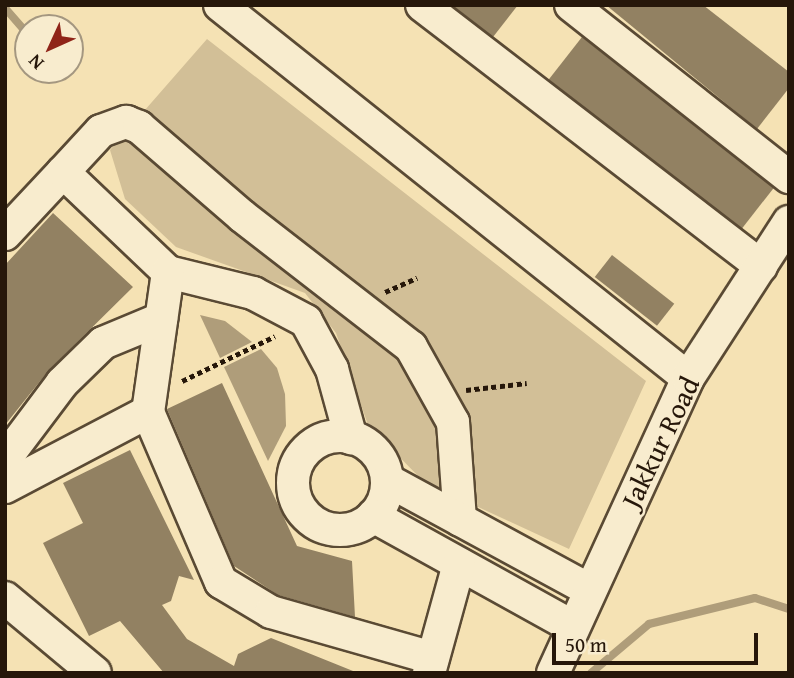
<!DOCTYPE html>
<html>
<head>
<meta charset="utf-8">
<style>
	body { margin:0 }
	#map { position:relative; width:794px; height:678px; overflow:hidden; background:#f5e2b4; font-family:"Gentium Book Plus",serif }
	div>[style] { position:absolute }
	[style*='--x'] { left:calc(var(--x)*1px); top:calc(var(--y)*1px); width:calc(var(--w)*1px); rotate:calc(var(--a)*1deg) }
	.green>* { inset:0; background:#d2bf97 }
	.water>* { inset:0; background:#af9d7a }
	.stream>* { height:8px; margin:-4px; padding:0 4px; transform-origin:4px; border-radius:4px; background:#af9d7a }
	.building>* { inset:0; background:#928162; transform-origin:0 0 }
	.path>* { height:4.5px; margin-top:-2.25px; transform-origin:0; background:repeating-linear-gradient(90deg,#26170a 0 5px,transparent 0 8.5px) }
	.roads { filter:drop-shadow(2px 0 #5a4a34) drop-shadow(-2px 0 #5a4a34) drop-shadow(0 2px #5a4a34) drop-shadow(0 -2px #5a4a34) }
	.minor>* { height:32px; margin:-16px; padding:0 16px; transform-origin:16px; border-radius:16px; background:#f8ecce }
	.minor>.ring { margin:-16px; padding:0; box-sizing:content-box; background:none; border:32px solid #f8ecce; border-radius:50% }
	span { translate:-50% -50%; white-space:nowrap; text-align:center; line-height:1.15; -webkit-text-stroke:5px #f8ecce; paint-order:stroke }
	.street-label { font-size:28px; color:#26170a }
	.frame { position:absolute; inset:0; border:7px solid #26170a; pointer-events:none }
	.north { position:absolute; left:14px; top:14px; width:70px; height:70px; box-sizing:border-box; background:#f8ecce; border:2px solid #a49780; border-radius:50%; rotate:225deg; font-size:19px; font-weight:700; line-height:28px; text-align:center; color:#26170a }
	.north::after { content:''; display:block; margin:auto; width:24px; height:32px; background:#8f2418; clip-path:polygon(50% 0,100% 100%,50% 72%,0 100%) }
	.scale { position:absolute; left:552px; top:633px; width:206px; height:32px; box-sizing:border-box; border:4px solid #26170a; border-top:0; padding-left:9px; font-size:21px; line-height:24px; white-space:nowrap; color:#26170a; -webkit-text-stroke:5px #f8ecce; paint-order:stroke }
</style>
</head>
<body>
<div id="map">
	<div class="green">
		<div style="clip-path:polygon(207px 39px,646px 381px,569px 549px,424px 482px,368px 425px,336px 333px,305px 293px,176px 247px,125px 199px,110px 150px)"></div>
	</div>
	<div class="water">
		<div style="clip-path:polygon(200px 315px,225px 321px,252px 342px,220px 358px)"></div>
		<div style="clip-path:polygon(261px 349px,277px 368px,285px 394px,286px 426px,268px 461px,224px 367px)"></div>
	</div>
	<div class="stream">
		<div style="--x:5;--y:8;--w:35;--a:49"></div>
		<div style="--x:59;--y:70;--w:8;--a:50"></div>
		<div style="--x:591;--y:673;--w:76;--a:-40.2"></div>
		<div style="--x:649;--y:624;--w:109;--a:-13.8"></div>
		<div style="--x:755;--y:598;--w:36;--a:18"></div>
	</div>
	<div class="building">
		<div style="clip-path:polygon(452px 5px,518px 5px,493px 37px)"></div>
		<div style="clip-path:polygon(606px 5px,703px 5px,789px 72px,789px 88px,757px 129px)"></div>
		<div style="left:582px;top:37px;width:244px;height:54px;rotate:38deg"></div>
		<div style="clip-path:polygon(53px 213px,133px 287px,49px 370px,5px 425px,5px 265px)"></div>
		<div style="left:612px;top:255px;width:79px;height:28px;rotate:38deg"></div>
		<div style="clip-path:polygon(222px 383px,297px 546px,352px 561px,355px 617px,278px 595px,234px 566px,167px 409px)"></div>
		<div style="clip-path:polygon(130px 450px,194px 580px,179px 576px,171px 601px,162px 605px,187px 639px,234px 666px,238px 654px,271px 638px,358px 673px,164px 673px,120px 621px,89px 636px,43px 543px,83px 523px,63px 483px)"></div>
	</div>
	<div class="path">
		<div style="--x:385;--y:292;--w:35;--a:-24"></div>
		<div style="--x:182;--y:381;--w:103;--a:-25.8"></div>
		<div style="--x:466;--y:390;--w:61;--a:-6.5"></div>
	</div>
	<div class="roads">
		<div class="minor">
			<div style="--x:220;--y:5;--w:598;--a:38.56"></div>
			<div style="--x:422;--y:5;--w:428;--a:37.6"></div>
			<div style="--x:571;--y:5;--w:278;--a:38.3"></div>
			<div style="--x:63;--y:172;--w:56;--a:-47.2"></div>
			<div style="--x:101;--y:131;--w:27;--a:-20"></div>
			<div style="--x:126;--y:122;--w:14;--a:21"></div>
			<div style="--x:139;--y:127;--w:136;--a:40.8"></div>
			<div style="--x:242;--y:216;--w:214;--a:37.8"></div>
			<div style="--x:411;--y:347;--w:86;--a:60.8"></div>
			<div style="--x:453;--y:422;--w:98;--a:85.9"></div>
			<div style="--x:5;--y:234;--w:85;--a:-46.9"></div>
			<div style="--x:63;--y:172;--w:145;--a:43.6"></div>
			<div style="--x:168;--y:272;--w:88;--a:13.9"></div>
			<div style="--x:253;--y:293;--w:60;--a:27.8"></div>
			<div style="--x:306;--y:321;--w:55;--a:61.6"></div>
			<div style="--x:332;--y:369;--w:72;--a:74.6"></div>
			<div style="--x:168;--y:272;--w:141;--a:98.1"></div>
			<div style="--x:148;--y:412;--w:185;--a:66.8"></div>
			<div style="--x:221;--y:582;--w:58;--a:31"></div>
			<div style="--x:271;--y:612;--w:168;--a:15.9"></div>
			<div class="ring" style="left:293px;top:436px;width:62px;height:62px"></div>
			<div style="--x:5;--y:459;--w:95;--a:-53.1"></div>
			<div style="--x:62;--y:383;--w:57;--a:-44.3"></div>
			<div style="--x:103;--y:343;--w:63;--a:-22.5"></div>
			<div style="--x:387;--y:480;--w:231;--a:28.5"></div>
			<div style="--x:5;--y:487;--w:161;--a:-27.7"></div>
			<div style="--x:373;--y:516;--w:229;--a:29"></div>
			<div style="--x:5;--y:598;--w:117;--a:39.8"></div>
			<div style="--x:429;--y:673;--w:113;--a:-74.6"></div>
			<div style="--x:553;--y:673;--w:324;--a:-65.4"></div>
			<div style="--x:688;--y:378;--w:186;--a:-57.1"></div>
		</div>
	</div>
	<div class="street-label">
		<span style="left:660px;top:442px;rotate:-64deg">Jakkur Road</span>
	</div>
	<div class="frame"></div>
	<div class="north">N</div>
	<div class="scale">50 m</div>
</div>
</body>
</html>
